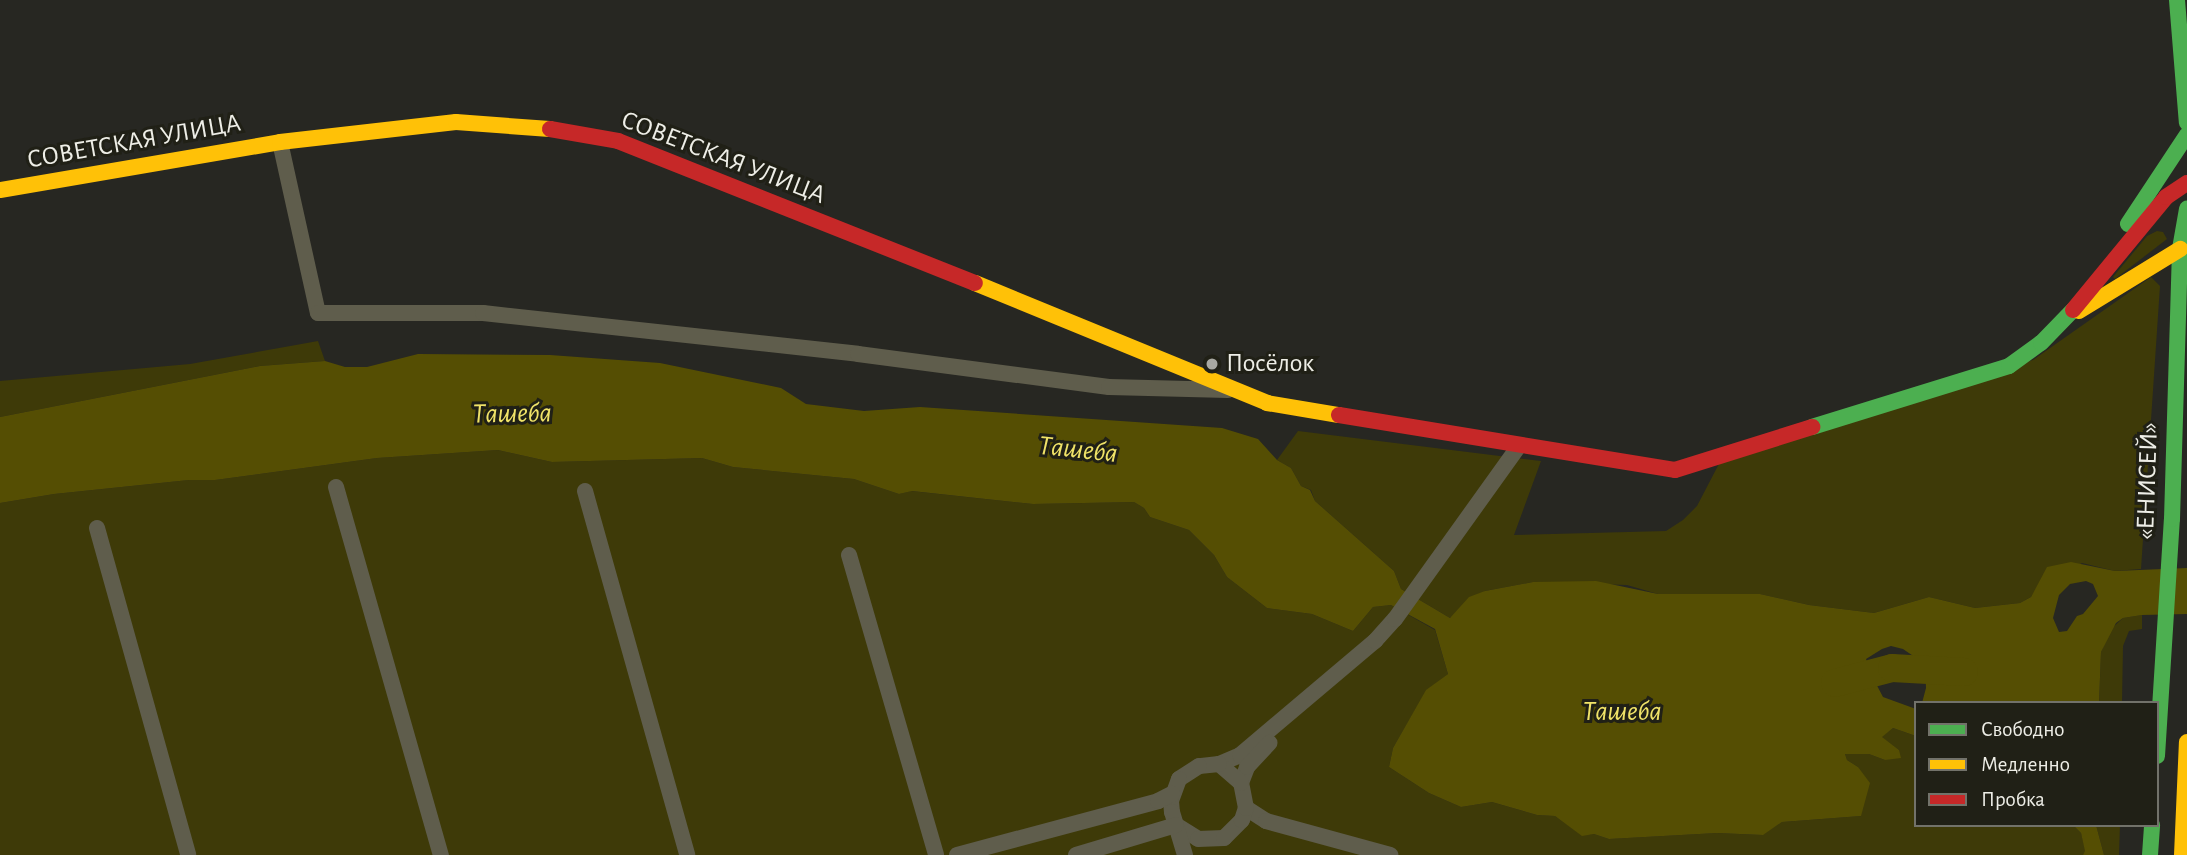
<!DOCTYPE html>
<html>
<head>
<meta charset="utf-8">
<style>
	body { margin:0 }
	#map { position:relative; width:2187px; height:855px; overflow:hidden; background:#272722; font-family:"Alegreya Sans",sans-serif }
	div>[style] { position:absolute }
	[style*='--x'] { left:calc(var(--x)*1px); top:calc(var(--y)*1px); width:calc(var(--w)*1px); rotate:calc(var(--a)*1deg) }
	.green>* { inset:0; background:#3e3a08 }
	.water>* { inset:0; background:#554e03 }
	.river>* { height:28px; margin:-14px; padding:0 14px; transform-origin:14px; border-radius:14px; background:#554e03 }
	.street>* { height:16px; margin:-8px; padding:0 8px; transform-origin:8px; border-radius:8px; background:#5f5d4c }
	.fast>* { height:16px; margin:-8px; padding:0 8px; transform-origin:8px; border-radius:8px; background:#4caf50 }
	.slow>* { height:16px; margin:-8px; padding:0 8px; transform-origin:8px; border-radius:8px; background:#ffc107 }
	.jam>* { height:16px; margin:-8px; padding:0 8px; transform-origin:8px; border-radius:8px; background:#c62828 }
	.dots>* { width:19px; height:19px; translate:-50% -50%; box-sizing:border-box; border:4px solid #202016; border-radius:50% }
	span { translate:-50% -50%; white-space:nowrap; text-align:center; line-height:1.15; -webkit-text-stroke:6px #202016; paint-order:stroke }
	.street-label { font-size:26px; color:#eeeee7 }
	.poi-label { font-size:26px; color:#eeeee7 }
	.left { translate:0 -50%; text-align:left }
	.water-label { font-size:28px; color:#f0e368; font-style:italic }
	.legend { position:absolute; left:1914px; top:701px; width:245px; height:126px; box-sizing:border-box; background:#202016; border:2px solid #72726a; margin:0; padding:9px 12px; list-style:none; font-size:21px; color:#eeeee7 }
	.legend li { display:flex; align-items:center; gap:14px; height:35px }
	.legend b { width:35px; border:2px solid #72726a }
</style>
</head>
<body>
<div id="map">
	<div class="green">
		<div style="clip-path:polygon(2157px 231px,2163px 232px,2167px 239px,2115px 279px,2113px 277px,2147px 236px)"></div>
		<div style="clip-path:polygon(2151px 277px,2160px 286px,2141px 569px,2115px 571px,2082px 563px,2037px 588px,2031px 597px,2020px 603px,1975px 608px,1929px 597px,1874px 613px,1809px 605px,1760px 594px,1658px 594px,1627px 585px,1533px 582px,1485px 591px,1450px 618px,1401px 589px,1394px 571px,1315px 501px,1311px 490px,1301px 486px,1291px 468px,1277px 460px,1298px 431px,1541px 461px,1514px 535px,1666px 531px,1683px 520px,1697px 506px,1722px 458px,2033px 360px)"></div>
		<div style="clip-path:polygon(318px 341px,325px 361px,260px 366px,0 417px,0 381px,190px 364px)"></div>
		<div style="clip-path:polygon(498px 450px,552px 462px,702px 458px,733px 467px,854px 479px,899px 494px,911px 491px,1033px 504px,1134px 502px,1144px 508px,1150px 517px,1189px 530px,1214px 555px,1227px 577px,1267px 608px,1312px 614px,1353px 631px,1373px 607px,1391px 605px,1435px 630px,1448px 674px,1426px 691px,1393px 748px,1389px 767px,1429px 793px,1461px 807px,1492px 802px,1537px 815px,1555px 816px,1582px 835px,1594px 834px,1609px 839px,1717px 833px,1762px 835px,1782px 822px,1861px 816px,1858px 767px,1847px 760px,1845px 754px,1869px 754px,1885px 760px,1899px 750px,1881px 737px,1893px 728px,1916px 736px,1916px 825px,2073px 825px,2081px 833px,2086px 852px,2083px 855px,0 855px,0 503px,54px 494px,189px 480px,215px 480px,377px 458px)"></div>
		<div style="clip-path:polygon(2142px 615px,2142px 629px,2129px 631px,2123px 646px,2122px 703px,2099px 703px,2101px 652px,2110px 630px,2123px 618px)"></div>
		<div style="clip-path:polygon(2096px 825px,2120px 825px,2119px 855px,2104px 855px)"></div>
	</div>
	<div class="water">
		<div style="clip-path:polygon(evenodd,418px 354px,550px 355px,660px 363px,781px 388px,806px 404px,864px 411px,920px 407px,1222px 428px,1258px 439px,1277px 460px,1291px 468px,1301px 486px,1310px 490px,1315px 501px,1394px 571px,1401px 589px,1450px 618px,1469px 597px,1485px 591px,1533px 582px,1596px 581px,1658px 594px,1760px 594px,1809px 605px,1874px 613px,1929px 597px,1975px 608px,2020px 603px,2031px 597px,2047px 567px,2071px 562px,2115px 571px,2187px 568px,2187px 614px,2142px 615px,2123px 618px,2116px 623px,2101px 652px,2099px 703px,1922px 703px,1926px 688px,1925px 664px,1903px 649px,1891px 646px,1882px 649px,1866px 659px,1872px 676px,1883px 697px,1916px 709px,1916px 736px,1893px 728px,1882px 737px,1899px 750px,1901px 758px,1885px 760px,1869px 754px,1845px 754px,1847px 760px,1858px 767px,1870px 783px,1861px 816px,1782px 822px,1763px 835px,1717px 833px,1609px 839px,1594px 834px,1582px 836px,1555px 816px,1537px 815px,1492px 802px,1461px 807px,1429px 793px,1389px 767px,1393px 748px,1426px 690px,1448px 674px,1435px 629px,1391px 605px,1373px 607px,1353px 631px,1312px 614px,1267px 608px,1227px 577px,1214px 555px,1189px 530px,1150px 517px,1144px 508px,1134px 502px,1033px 504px,912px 491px,899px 494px,854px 479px,733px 467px,702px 458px,552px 462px,498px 450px,377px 458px,215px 480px,189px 480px,54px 494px,0 503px,0 417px,260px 366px,325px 361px,345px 367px,367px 367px,418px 354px,2086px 581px,2093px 584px,2098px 596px,2083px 614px,2077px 616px,2067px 631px,2059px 632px,2053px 618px,2059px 595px,2070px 584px,2086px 581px)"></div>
		<div style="clip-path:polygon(2073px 825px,2096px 825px,2104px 855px,2083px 855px,2085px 851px,2081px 833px)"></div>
	</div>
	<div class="river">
		<div style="--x:1835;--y:683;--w:59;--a:-14.7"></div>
		<div style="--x:1892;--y:668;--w:72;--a:3.2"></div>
	</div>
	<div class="street">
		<div style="--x:280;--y:142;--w:175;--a:77.5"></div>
		<div style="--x:318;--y:313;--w:165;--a:0"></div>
		<div style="--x:483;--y:313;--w:377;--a:6.2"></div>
		<div style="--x:858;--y:354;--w:253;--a:7.5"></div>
		<div style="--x:1109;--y:387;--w:119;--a:1.4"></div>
		<div style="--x:336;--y:487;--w:383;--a:74.1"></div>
		<div style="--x:585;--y:491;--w:378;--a:74.3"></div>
		<div style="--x:97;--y:528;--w:339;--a:74.4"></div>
		<div style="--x:849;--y:555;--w:312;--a:73.8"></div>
		<div style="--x:1219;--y:764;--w:23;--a:-23"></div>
		<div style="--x:1240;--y:755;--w:177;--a:-40.2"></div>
		<div style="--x:1375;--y:641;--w:30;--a:-48"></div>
		<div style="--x:1395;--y:619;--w:213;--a:-54.4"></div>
		<div style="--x:1241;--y:783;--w:17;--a:-69"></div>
		<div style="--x:1247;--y:767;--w:33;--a:-47"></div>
		<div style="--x:1246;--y:808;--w:24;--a:33"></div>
		<div style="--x:1266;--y:821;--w:129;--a:15.3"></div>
		<div style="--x:1176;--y:825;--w:26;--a:32"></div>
		<div style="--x:1198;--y:839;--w:26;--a:-2"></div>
		<div style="--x:1224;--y:838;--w:25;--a:-45"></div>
		<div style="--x:1242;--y:820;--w:13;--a:-72"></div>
		<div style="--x:1246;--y:808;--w:25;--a:-101"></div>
		<div style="--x:1241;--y:783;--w:29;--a:-139"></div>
		<div style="--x:1219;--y:764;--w:20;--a:174"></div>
		<div style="--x:1199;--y:766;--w:24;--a:147"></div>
		<div style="--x:1179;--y:779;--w:23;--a:110"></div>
		<div style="--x:1171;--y:801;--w:11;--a:85"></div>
		<div style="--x:1172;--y:812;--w:45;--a:73.2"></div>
		<div style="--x:957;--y:855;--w:208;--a:-15"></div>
		<div style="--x:1158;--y:801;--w:16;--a:-27"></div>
		<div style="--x:1076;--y:855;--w:104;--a:-16.7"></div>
	</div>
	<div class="fast">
		<div style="--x:2177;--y:0;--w:123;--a:85.4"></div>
		<div style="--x:2128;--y:224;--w:107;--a:-56.5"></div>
		<div style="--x:1812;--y:427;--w:206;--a:-17.2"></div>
		<div style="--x:2009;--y:366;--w:39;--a:-36"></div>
		<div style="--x:2041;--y:343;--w:46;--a:-45.9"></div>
		<div style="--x:2157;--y:756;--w:237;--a:-86.4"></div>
		<div style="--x:2172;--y:519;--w:270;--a:-88.3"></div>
		<div style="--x:2180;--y:249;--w:41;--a:-80.1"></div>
		<div style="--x:2150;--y:855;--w:30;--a:-86"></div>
	</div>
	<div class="slow">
		<div style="--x:0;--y:190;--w:284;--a:-9.7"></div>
		<div style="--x:280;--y:142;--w:177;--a:-6.5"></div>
		<div style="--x:456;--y:122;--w:94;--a:4.3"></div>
		<div style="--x:975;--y:283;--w:316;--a:22.3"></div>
		<div style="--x:1267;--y:403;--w:73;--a:9.5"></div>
		<div style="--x:2079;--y:311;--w:119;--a:-31.5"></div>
		<div style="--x:2182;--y:855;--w:113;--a:-87.5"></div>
	</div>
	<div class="jam">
		<div style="--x:550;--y:129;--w:69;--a:10"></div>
		<div style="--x:618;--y:141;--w:384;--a:21.7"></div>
		<div style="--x:2073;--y:310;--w:146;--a:-50.5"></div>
		<div style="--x:2166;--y:197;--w:25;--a:-34"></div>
		<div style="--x:1339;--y:415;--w:340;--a:9.3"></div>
		<div style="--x:1675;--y:470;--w:144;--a:-17.4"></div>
	</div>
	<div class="dots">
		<div style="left:1212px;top:364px;background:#a8a8a2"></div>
	</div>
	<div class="street-label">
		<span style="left:134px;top:142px;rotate:-10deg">СОВЕТСКАЯ УЛИЦА</span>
		<span style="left:723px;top:158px;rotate:21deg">СОВЕТСКАЯ УЛИЦА</span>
		<span style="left:2148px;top:481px;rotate:-88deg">«ЕНИСЕЙ»</span>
	</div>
	<div class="poi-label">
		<span class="left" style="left:1226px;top:364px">Посёлок</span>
	</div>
	<div class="water-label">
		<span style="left:512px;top:414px;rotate:-1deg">Ташеба</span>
		<span style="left:1078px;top:450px;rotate:6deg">Ташеба</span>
		<span style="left:1622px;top:712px">Ташеба</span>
	</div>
	<ul class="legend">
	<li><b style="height:9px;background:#4caf50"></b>Свободно</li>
	<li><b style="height:9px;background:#ffc107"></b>Медленно</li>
	<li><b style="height:9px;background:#c62828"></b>Пробка</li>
	</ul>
</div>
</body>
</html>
